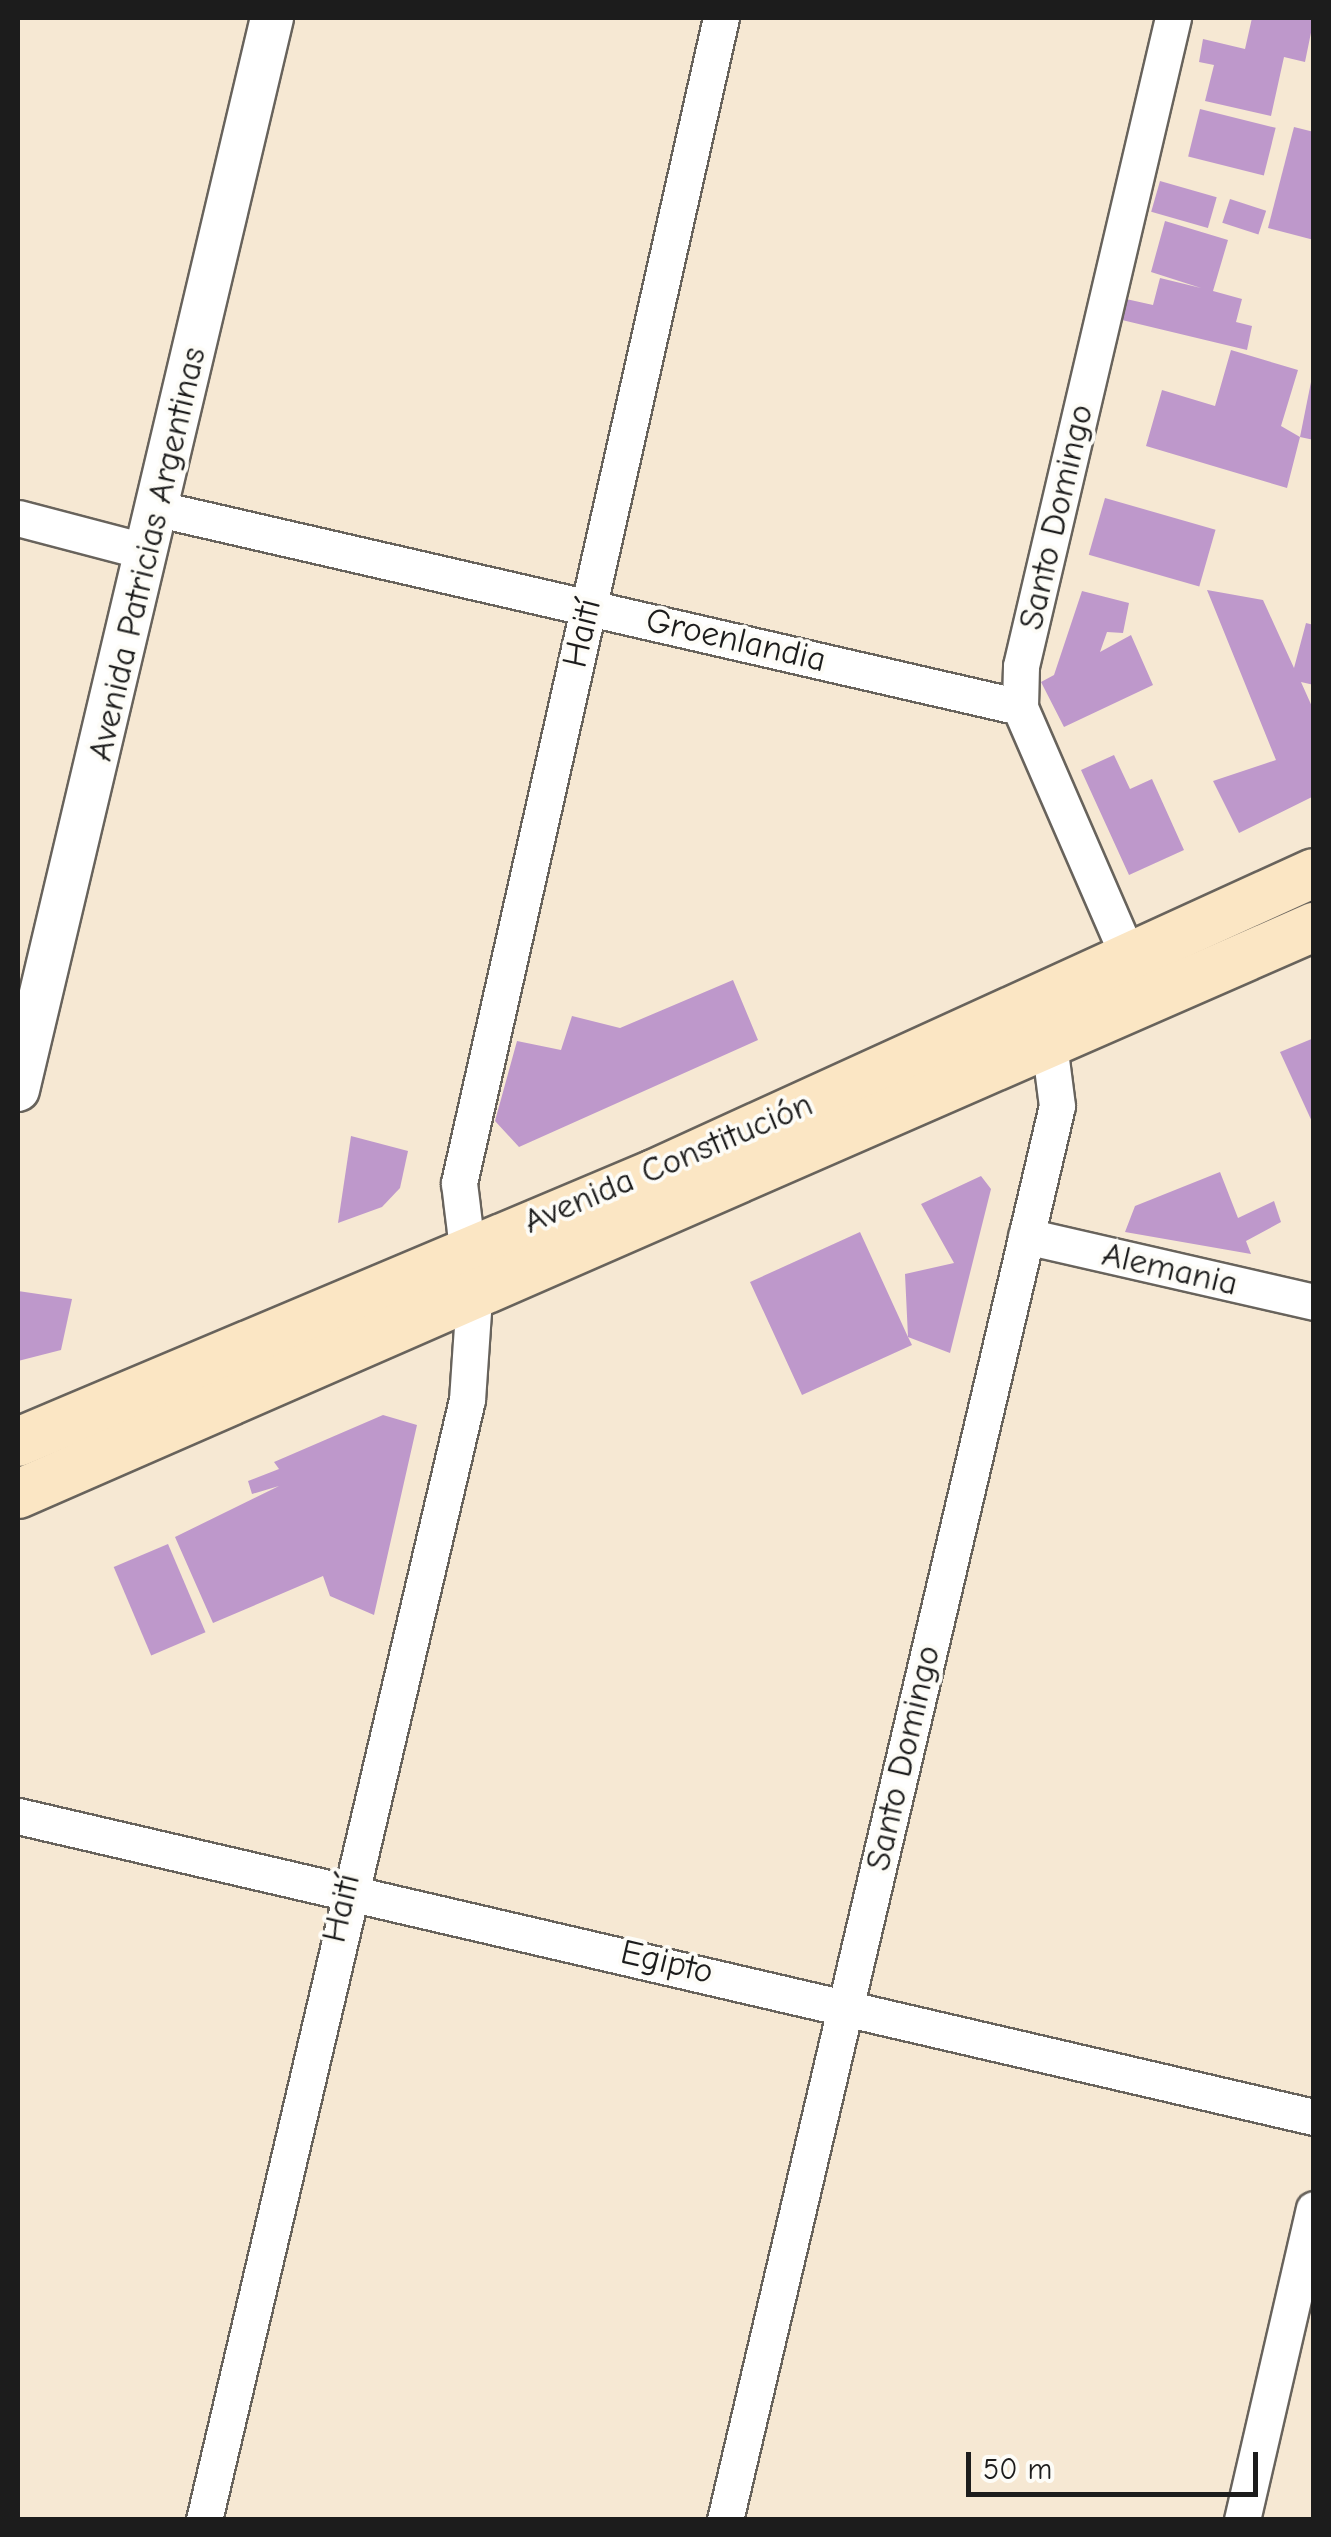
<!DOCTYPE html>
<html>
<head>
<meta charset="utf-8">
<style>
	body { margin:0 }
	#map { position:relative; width:1331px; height:2537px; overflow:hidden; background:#f6e8d3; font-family:"Comic Neue",sans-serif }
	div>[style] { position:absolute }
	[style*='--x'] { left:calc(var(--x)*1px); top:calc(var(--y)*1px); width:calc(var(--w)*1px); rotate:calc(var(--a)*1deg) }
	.building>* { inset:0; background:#be98cb; transform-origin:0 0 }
	.roads { filter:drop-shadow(2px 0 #68635c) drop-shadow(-2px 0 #68635c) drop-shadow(0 2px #68635c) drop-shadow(0 -2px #68635c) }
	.minor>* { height:35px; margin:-17.5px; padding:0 17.5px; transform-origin:17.5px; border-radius:17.5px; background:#fff }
	.tertiary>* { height:42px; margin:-21px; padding:0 21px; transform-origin:21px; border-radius:21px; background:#fff }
	.secondary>* { height:48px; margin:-24px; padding:0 24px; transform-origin:24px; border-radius:24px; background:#fbe6c4 }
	span { translate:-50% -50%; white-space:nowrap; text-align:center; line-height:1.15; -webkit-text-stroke:8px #fdfcf7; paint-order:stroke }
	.street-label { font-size:35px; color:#1c1c1c }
	.frame { position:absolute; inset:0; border:20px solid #1c1c1c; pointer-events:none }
	.scale { position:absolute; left:966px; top:2452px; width:292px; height:45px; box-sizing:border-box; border:5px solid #1c1c1c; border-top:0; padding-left:12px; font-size:30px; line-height:35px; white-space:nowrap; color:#1c1c1c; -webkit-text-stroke:8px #fdfcf7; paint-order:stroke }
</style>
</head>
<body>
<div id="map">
	<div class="building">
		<div style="clip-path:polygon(1252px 18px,1314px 18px,1305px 62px,1284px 57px,1271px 116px,1205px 101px,1214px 65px,1199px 62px,1203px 39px,1245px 49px)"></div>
		<div style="left:1200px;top:109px;width:78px;height:49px;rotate:14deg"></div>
		<div style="clip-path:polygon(1294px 127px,1314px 132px,1314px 240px,1268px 228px)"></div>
		<div style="left:1160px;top:181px;width:59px;height:32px;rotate:16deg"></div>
		<div style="left:1230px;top:199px;width:38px;height:25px;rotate:18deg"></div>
		<div style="clip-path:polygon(1165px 221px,1228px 240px,1213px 291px,1242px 299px,1236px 322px,1252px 326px,1247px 350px,1122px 320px,1126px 299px,1153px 305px,1160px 278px,1201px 288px,1151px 272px)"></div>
		<div style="clip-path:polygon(1231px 350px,1298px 370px,1281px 426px,1300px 437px,1287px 488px,1146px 446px,1162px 390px,1215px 406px)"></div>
		<div style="clip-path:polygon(1312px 377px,1314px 377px,1314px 440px,1300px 437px)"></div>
		<div style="left:1105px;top:498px;width:115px;height:59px;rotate:16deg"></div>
		<div style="clip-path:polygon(1207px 590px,1263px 600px,1294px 668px,1306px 623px,1314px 625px,1314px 685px,1301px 682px,1314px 711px,1314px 796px,1239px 833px,1213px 781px,1276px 760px)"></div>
		<div style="clip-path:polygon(1082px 591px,1129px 603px,1123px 633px,1107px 632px,1100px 652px,1131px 635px,1153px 685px,1064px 727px,1041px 682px,1054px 675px)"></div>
		<div style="clip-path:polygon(1114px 755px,1130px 789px,1152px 779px,1184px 850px,1129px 875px,1081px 770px)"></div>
		<div style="clip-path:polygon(733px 980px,758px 1040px,519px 1147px,495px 1121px,517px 1041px,561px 1050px,572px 1016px,620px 1028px)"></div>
		<div style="clip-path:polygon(1314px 1038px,1314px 1126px,1280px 1052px)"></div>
		<div style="clip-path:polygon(351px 1136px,408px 1151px,400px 1188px,382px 1207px,338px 1223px)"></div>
		<div style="clip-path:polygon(1220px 1172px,1238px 1218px,1274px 1201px,1281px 1222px,1246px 1241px,1251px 1254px,1125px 1232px,1135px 1206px)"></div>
		<div style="clip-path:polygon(981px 1176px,991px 1189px,950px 1353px,908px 1337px,912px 1345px,802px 1395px,750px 1282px,860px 1232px,908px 1337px,905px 1274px,954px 1263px,921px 1204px)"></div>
		<div style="clip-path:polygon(18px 1291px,72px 1299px,61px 1350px,18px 1361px)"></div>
		<div style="clip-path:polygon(383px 1415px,417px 1425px,374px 1615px,330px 1596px,323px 1576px,213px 1623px,175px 1537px,279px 1486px,252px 1494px,248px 1481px,279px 1469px,274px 1462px)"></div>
		<div style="left:168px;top:1544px;width:96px;height:59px;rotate:67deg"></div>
	</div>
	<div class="roads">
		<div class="minor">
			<div style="--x:159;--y:509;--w:883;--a:12.95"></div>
			<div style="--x:18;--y:518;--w:134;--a:14.7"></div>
			<div style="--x:1138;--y:979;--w:296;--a:-113.5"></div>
			<div style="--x:1020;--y:707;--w:41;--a:-88.6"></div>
			<div style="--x:1021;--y:666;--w:666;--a:-76.8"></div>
			<div style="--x:1026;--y:1236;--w:295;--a:12.9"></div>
			<div style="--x:467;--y:1248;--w:65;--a:-97"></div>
			<div style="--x:459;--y:1183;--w:1194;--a:-77.33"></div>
			<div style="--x:18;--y:1816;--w:1330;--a:13.08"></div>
			<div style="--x:204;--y:2520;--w:1150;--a:-76.79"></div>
			<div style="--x:467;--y:1400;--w:103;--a:-86.1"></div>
			<div style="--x:725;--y:2520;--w:1452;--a:-76.79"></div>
			<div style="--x:1057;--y:1106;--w:87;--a:-97.3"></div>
			<div style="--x:1242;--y:2520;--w:319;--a:-77"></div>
		</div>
		<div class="tertiary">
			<div style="--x:18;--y:1090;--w:1102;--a:-76.67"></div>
		</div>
		<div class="secondary">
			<div style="--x:18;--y:1442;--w:690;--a:-22.85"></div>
			<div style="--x:654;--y:1174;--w:725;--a:-24.52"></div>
			<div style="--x:18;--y:1494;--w:1415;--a:-23.63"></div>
		</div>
	</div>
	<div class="street-label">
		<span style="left:1056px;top:517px;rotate:-77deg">Santo Domingo</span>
		<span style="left:147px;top:554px;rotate:-77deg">Avenida Patricias Argentinas</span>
		<span style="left:582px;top:633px;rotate:-77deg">Haití</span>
		<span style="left:736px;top:640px;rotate:13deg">Groenlandia</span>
		<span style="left:668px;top:1163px;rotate:-23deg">Avenida Constitución</span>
		<span style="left:1170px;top:1269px;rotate:13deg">Alemania</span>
		<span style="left:903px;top:1758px;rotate:-77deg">Santo Domingo</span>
		<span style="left:341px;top:1908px;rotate:-77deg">Haití</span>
		<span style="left:667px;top:1962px;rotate:13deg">Egipto</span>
	</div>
	<div class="frame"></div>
	<div class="scale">50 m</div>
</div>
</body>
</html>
